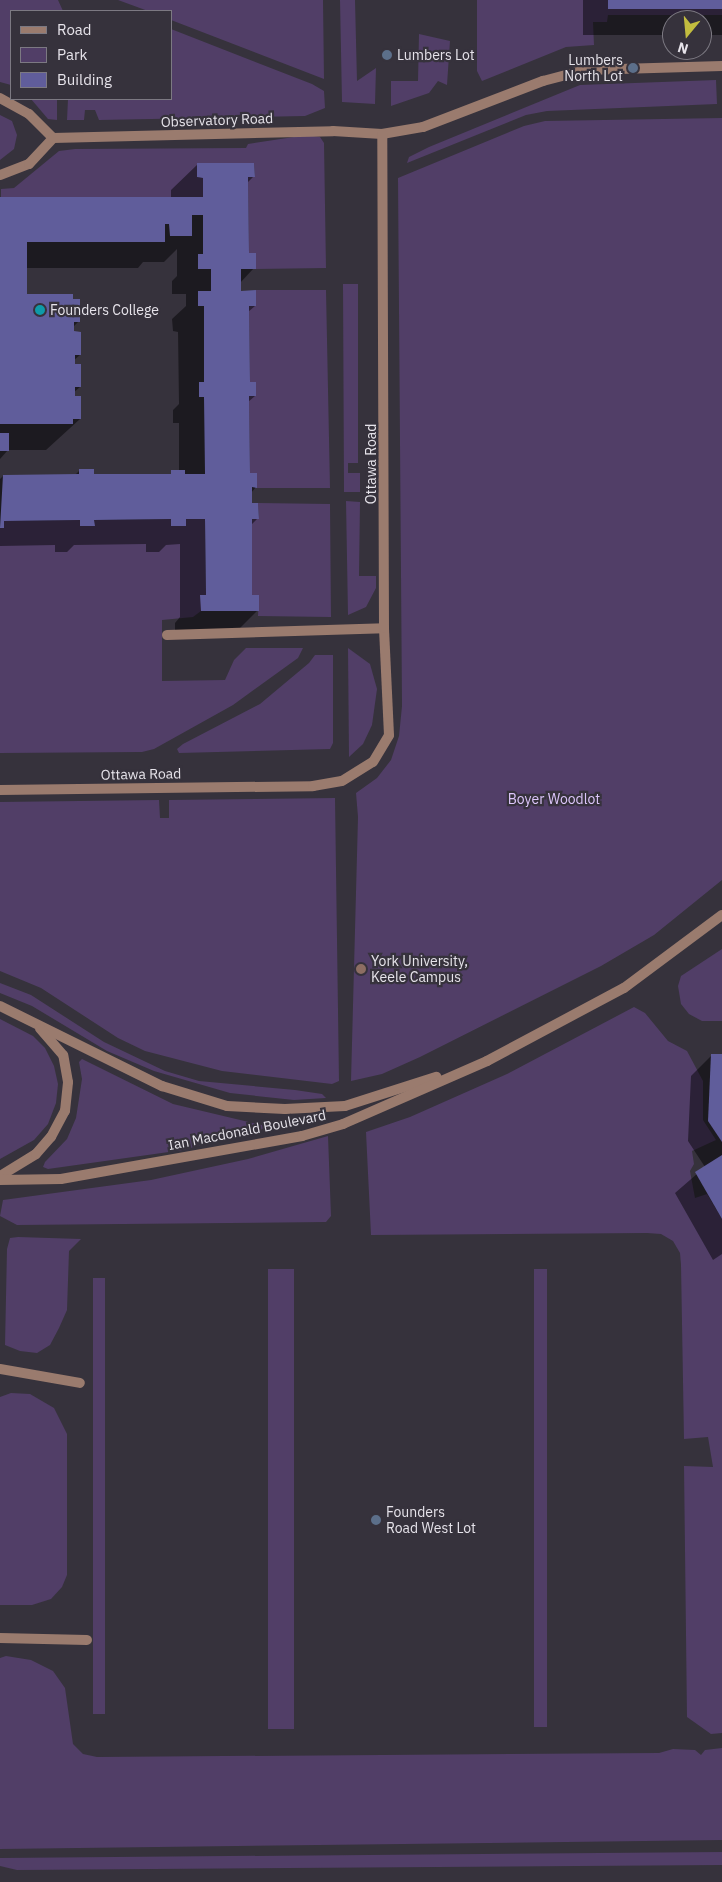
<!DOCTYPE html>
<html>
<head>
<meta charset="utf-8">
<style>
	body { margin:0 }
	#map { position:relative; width:722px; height:1882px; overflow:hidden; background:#36323c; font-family:"IBM Plex Sans",sans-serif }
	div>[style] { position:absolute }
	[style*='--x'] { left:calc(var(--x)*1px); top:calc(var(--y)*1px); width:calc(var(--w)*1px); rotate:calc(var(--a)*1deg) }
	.green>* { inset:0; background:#513e67; transform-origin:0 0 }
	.shadow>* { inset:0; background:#0007 }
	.building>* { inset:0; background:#605d9b; transform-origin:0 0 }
	.service>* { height:10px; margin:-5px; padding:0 5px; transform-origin:5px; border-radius:5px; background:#9a7b6e }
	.tertiary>* { height:10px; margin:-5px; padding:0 5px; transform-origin:5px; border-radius:5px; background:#9a7b6e }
	.dots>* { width:14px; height:14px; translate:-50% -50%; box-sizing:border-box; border:2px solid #36323c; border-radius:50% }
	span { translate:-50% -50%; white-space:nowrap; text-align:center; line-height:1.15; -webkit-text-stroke:4.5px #36323c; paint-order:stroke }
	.poi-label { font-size:14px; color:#e6e3ea }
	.left { translate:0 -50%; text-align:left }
	.right { translate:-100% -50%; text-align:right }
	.street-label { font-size:14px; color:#e6e3ea }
	.park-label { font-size:14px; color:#ddc6fb }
	.legend { position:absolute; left:10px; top:10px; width:162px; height:90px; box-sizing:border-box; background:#36323c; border:1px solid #7c7982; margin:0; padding:6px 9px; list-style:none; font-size:15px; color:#e6e3ea }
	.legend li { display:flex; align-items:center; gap:10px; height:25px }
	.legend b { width:25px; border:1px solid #7c7982 }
	.north { position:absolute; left:662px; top:10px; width:50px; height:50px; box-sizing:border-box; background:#36323c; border:1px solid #7c7982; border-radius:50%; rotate:197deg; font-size:14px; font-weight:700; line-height:20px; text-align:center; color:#e6e3ea }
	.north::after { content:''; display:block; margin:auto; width:18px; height:22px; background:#c3bd3f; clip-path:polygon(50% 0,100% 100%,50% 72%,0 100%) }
</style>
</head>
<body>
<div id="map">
	<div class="green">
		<div style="clip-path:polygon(0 0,58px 0,63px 11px,11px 11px,11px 85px,0 82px)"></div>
		<div style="clip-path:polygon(118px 0,323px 0,324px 79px,171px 20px,171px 11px,148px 11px)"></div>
		<div style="clip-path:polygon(340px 0,355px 0,357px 81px,376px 68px,375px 104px,342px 102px)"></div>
		<div style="clip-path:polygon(477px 0,608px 0,609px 9px,722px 9px,722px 15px,608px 15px,607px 22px,593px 22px,594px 45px,566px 47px,482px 81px,477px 71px)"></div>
		<div style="clip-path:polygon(171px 29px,312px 84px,324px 91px,325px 108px,305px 116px,99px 120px,95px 110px,85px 110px,84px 120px,67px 120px,68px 99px,171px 99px)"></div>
		<div style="clip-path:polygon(419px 34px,450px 41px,447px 85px,438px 81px,429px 93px,391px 106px,391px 81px,418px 81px)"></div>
		<div style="clip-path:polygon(716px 80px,717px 104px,547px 111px,526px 115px,407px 163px,409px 157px,429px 147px,580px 85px)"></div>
		<div style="clip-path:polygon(31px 99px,57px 99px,57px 120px,48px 119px)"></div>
		<div style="clip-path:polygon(0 115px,12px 121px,17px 135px,14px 149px,0 160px)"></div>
		<div style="clip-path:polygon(722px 118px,722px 880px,654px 935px,601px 966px,420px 1057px,382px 1074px,351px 1081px,358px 817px,356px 793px,377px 778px,391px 760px,399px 736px,402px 706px,398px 178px,524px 126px,545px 121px)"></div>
		<div style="clip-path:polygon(307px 135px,320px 137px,324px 143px,326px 268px,256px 269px,249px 253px,248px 177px,255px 177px,254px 163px,197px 163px,197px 177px,203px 178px,203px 197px,1px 197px,1px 189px,14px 188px,59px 151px,75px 149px,246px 148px,248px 144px)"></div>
		<div style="clip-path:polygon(343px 284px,358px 284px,358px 463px,348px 463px,348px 473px,360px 473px,360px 492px,344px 492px)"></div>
		<div style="clip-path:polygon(256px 290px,326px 290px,330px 488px,257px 488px,257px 473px,250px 473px,249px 396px,256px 396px,256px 383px,250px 382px,249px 306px,256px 306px)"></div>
		<div style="clip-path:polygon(346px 501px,360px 502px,359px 576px,376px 576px,376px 588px,366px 607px,348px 615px)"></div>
		<div style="clip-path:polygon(258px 503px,330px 504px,331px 617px,258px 616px,259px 595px,252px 595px,252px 519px,259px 519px)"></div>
		<div style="clip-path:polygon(171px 519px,171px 526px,186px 526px,186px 519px,205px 519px,206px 595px,201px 595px,201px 611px,193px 617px,162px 620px,162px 681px,225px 680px,234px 660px,246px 648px,303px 648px,298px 658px,233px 705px,154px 749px,142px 752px,0 753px,0 528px,4px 527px,4px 521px,80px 520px,80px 526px,94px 526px,94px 520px)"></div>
		<div style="clip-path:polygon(348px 648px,370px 664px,377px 689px,372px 725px,363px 744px,349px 757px)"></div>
		<div style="clip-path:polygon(315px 655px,333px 655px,333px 743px,330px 749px,179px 753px,177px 749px,183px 744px,260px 704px,309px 663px)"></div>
		<div style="clip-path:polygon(335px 798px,339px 1081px,332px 1084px,222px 1071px,145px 1051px,118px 1038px,41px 988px,0 971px,0 802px,159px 800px,160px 818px,169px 818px,169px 800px)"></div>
		<div style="clip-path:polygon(722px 949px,722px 1021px,702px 1021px,689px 1014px,681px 1004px,678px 986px,681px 976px)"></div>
		<div style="clip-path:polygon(0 983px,31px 995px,104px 1042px,165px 1071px,199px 1081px,295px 1090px,322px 1094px,326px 1098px,294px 1100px,230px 1093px,154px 1071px,107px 1051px,32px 1006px,0 993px)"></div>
		<div style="clip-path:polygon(634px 1007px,645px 1013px,668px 1041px,687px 1051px,703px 1081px,703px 1120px,716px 1140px,692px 1151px,694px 1164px,690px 1171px,695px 1198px,707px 1194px,722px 1219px,722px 1733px,711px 1734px,687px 1717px,684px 1466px,713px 1467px,708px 1437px,684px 1439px,681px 1265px,680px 1253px,673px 1241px,661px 1234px,647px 1233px,371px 1235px,366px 1132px,410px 1117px,507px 1074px)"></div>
		<div style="clip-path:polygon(0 1019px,33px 1036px,45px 1048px,54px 1066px,58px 1084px,56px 1103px,48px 1124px,34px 1140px,0 1159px)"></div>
		<div style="clip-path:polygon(82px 1059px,173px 1104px,266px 1126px,261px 1130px,183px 1150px,48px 1169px,43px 1167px,45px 1162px,67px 1139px,76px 1118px,82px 1079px,79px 1062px)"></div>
		<div style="clip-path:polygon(328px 1136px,331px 1216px,326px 1222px,17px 1225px,0 1216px,3px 1200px,151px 1180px,248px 1159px)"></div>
		<div style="clip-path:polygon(18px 1237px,81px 1239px,69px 1251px,67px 1310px,59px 1328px,50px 1345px,37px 1353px,20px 1351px,5px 1345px,7px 1249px,10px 1238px)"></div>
		<div style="left:294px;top:1269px;width:460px;height:26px;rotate:90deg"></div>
		<div style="left:534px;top:1269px;width:13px;height:458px"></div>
		<div style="left:93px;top:1278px;width:12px;height:436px"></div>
		<div style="clip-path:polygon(11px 1393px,30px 1394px,54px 1408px,67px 1434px,67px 1575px,62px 1587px,51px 1599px,32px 1605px,0 1605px,0 1397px)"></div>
		<div style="clip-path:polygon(6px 1656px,31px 1660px,53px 1671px,65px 1688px,73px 1744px,83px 1754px,97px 1757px,659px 1753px,673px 1749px,695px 1750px,701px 1755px,705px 1750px,722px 1748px,722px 1840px,0 1849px,0 1658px)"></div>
		<div style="clip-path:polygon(722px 1852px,722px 1865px,17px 1870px,0 1866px,0 1858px)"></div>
	</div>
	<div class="shadow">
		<div style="clip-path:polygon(583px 0,722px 0,722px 35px,702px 35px,702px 20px,672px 20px,672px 35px,583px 35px)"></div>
		<div style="clip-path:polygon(198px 164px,253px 177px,247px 183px,247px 254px,254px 268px,240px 283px,240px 292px,255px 306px,248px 312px,249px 383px,255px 396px,248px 402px,249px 474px,256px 487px,251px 493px,251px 505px,257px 519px,251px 525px,251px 596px,258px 610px,232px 636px,175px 637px,175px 623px,180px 617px,180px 544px,166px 545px,159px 552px,146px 552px,146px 544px,74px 545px,67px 552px,55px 552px,55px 545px,0 546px,0 479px,3px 476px,74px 476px,79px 471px,93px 476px,168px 475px,179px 471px,179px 423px,173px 423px,173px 410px,179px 404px,178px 332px,173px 331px,172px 319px,186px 306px,186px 294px,172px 294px,172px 281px,177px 276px,177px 249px,164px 262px,143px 262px,138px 268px,26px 268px,26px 296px,79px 321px,72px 328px,80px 355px,73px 361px,80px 387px,73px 393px,80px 419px,46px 450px,8px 450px,0 459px,0 198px,171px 199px,171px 190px)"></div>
		<div style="clip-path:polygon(712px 1055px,722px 1055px,722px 1254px,713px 1260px,675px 1193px,705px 1167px,688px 1141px,691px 1076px)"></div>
	</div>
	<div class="building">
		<div style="left:608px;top:0;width:114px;height:9px"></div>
		<div style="clip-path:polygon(197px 163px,254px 163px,255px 177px,248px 177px,249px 253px,256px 253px,256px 269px,241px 269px,241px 291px,256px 290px,256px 306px,249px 306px,250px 382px,256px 382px,256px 396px,249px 396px,250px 473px,257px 473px,257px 488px,252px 487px,252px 503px,258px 503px,259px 519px,252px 519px,252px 595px,259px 595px,259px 611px,201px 611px,200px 595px,206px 595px,205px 519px,186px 519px,186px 526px,171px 526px,171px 519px,94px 520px,95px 526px,80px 526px,80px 520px,4px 521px,4px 528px,0 528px,3px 475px,79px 474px,79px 469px,94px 469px,94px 474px,171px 474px,171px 470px,185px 470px,185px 474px,205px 474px,204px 397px,199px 397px,199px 382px,204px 382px,204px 306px,198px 306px,198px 291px,211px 291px,211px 269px,198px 269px,198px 254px,203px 254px,203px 215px,192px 215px,192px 236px,170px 236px,169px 224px,165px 224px,165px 242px,27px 242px,27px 294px,73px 294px,73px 299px,80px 299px,80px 322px,74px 322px,74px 331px,81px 332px,81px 355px,75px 355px,75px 364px,81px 364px,81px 387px,75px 387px,75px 396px,81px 396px,81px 419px,73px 419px,73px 424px,0 424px,0 197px,203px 197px,203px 178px,197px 177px)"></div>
		<div style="left:0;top:433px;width:9px;height:18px"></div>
		<div style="clip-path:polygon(711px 1054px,722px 1054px,722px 1142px,708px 1121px)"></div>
		<div style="clip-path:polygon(722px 1155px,722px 1219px,695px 1172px)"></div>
	</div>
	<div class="service">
		<div style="--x:0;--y:98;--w:33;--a:29"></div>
		<div style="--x:29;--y:114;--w:34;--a:45"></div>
		<div style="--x:0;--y:175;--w:31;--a:-21"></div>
		<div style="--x:29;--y:164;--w:35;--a:-47"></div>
		<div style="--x:53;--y:138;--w:280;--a:-1.4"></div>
		<div style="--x:333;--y:131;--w:49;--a:3.5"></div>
		<div style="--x:382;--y:134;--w:42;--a:-9.7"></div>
		<div style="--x:423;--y:127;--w:129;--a:-21"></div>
		<div style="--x:543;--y:81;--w:43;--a:-14.7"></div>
		<div style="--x:585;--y:70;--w:137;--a:-1.7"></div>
		<div style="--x:167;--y:635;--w:217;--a:-1.8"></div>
		<div style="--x:0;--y:790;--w:313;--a:-0.7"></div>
		<div style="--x:313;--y:786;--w:29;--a:-10"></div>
		<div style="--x:342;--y:781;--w:36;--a:-32"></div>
		<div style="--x:373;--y:762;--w:31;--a:-59"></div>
		<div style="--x:389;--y:735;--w:107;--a:-92.7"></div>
		<div style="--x:384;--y:628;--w:494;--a:-90.2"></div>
		<div style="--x:0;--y:1369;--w:81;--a:9.9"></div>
		<div style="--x:0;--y:1638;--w:87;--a:1.3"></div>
	</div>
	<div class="tertiary">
		<div style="--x:0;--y:1006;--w:181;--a:26.3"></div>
		<div style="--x:162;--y:1086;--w:68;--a:17.1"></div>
		<div style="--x:227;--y:1106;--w:58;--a:3"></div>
		<div style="--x:285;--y:1109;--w:60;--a:-2.9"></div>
		<div style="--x:345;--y:1106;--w:96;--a:-17.7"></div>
		<div style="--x:0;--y:1176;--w:42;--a:-31.4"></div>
		<div style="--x:36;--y:1154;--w:23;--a:-49"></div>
		<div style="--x:51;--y:1137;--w:30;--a:-62"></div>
		<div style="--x:65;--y:1111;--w:29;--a:-84"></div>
		<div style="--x:68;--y:1082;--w:27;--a:-100"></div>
		<div style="--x:63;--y:1055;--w:35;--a:-131"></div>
		<div style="--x:0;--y:1180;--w:61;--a:-0.9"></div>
		<div style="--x:61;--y:1179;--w:245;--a:-10.1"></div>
		<div style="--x:302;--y:1136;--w:43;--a:-16.3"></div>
		<div style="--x:343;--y:1124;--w:157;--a:-23.6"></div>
		<div style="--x:487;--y:1061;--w:155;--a:-28.1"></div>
		<div style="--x:624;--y:988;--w:122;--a:-36.7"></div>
	</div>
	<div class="dots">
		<div style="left:387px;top:55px;background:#5c6f8a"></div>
		<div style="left:633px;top:68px;background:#5c6f8a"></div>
		<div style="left:40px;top:310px;background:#0f9aa8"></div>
		<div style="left:361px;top:969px;background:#8d6e63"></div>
		<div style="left:376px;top:1520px;background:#5c6f8a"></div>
	</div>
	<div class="poi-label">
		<span class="left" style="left:397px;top:55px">Lumbers Lot</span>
		<span class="right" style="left:623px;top:68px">Lumbers<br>North Lot</span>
		<span class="left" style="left:50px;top:310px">Founders College</span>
		<span class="left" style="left:371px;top:969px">York University,<br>Keele Campus</span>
		<span class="left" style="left:386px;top:1520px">Founders<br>Road West Lot</span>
	</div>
	<div class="street-label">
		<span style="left:217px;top:120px;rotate:-2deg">Observatory Road</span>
		<span style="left:371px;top:464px;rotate:-90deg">Ottawa Road</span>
		<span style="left:141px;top:774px;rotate:-1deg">Ottawa Road</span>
		<span style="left:247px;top:1130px;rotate:-11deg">Ian Macdonald Boulevard</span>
	</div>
	<div class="park-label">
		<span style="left:554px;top:799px">Boyer Woodlot</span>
	</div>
	<ul class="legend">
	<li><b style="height:6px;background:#9a7b6e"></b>Road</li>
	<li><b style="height:14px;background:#513e67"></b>Park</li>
	<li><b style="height:14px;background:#605d9b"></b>Building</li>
	</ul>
	<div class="north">N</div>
</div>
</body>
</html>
